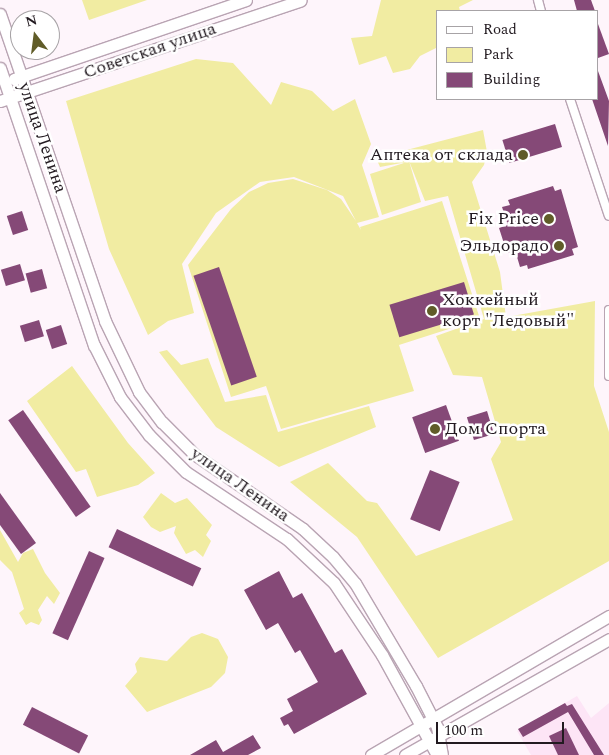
<!DOCTYPE html>
<html>
<head>
<meta charset="utf-8">
<style>
	body { margin:0 }
	#map { position:relative; width:609px; height:755px; overflow:hidden; background:#fef5fb; font-family:Spectral,serif }
	div>[style] { position:absolute }
	[style*='--x'] { left:calc(var(--x)*1px); top:calc(var(--y)*1px); width:calc(var(--w)*1px); rotate:calc(var(--a)*1deg) }
	.built>* { inset:0; background:#fde5f6 }
	.green>* { inset:0; background:#f1eca2 }
	.building>* { inset:0; background:#854977; transform-origin:0 0 }
	.roads { filter:drop-shadow(1px 0 #b9a4b3) drop-shadow(-1px 0 #b9a4b3) drop-shadow(0 1px #b9a4b3) drop-shadow(0 -1px #b9a4b3) }
	.street>* { height:8px; margin:-4px; padding:0 4px; transform-origin:4px; border-radius:4px; background:#fff }
	.secondary>* { height:11px; margin:-5.5px; padding:0 5.5px; transform-origin:5.5px; border-radius:5.5px; background:#fff }
	.dots>* { width:14px; height:14px; translate:-50% -50%; box-sizing:border-box; border:2px solid #fff; border-radius:50% }
	span { translate:-50% -50%; white-space:nowrap; text-align:center; line-height:1.15; -webkit-text-stroke:5px #fff; paint-order:stroke }
	.street-label { font-size:18px; color:#221a20 }
	.poi-label { font-size:18px; color:#221a20 }
	.right { translate:-100% -50%; text-align:right }
	.left { translate:0 -50%; text-align:left }
	.legend { position:absolute; left:436px; top:10px; width:162px; height:90px; box-sizing:border-box; background:#fff; border:1px solid #a7a3a6; margin:0; padding:6px 9px; list-style:none; font-size:15px; color:#221a20 }
	.legend li { display:flex; align-items:center; gap:10px; height:25px }
	.legend b { width:25px; border:1px solid #a7a3a6 }
	.north { position:absolute; left:10px; top:10px; width:50px; height:50px; box-sizing:border-box; background:#fff; border:1px solid #a7a3a6; border-radius:50%; rotate:345deg; font-size:14px; font-weight:700; line-height:20px; text-align:center; color:#221a20 }
	.north::after { content:''; display:block; margin:auto; width:18px; height:22px; background:#605c28; clip-path:polygon(50% 0,100% 100%,50% 72%,0 100%) }
	.scale { position:absolute; left:436px; top:722px; width:128px; height:22px; box-sizing:border-box; border:2px solid #221a20; border-top:0; padding-left:6px; font-size:15px; line-height:18px; white-space:nowrap; color:#221a20; -webkit-text-stroke:4px #fff; paint-order:stroke }
</style>
</head>
<body>
<div id="map">
	<div class="built">
		<div style="clip-path:polygon(577px 696px,591px 718px,609px 703px,609px 755px,531px 755px,517px 731px)"></div>
	</div>
	<div class="green">
		<div style="clip-path:polygon(82px 0,147px 0,89px 20px)"></div>
		<div style="clip-path:polygon(381px 0,473px 0,459px 7px,460px 11px,438px 11px,438px 47px,420px 56px,410px 69px,393px 73px,386px 56px,359px 65px,351px 38px,372px 36px)"></div>
		<div style="clip-path:polygon(196px 59px,233px 63px,271px 105px,281px 82px,312px 91px,333px 111px,355px 99px,371px 144px,362px 165px,379px 217px,357px 223px,361px 230px,360px 227px,442px 201px,480px 319px,399px 345px,414px 391px,281px 429px,266px 386px,231px 397px,188px 265px,231px 209px,249px 192px,268px 183px,293px 179px,327px 190px,341px 199px,356px 221px,343px 196px,294px 177px,260px 182px,216px 213px,182px 264px,194px 313px,168px 321px,148px 335px,109px 249px,66px 101px)"></div>
		<div style="clip-path:polygon(483px 130px,487px 152px,484px 165px,472px 182px,500px 272px,506px 317px,595px 301px,594px 386px,609px 432px,609px 561px,438px 658px,357px 537px,290px 482px,328px 463px,367px 501px,377px 503px,416px 556px,513px 520px,491px 459px,501px 442px,482px 377px,453px 375px,436px 336px,484px 319px,448px 196px,425px 201px,409px 161px,421px 202px,382px 215px,370px 174px,407px 162px,380px 167px,376px 158px)"></div>
		<div style="clip-path:polygon(167px 350px,181px 365px,208px 358px,225px 402px,266px 395px,278px 432px,369px 406px,376px 427px,279px 467px,216px 427px,159px 352px)"></div>
		<div style="clip-path:polygon(72px 366px,128px 443px,155px 473px,138px 485px,97px 497px,86px 469px,76px 472px,27px 401px)"></div>
		<div style="clip-path:polygon(161px 493px,175px 503px,187px 498px,212px 525px,206px 535px,211px 541px,203px 557px,195px 550px,186px 554px,174px 533px,176px 526px,160px 532px,151px 527px,143px 517px)"></div>
		<div style="clip-path:polygon(0 530px,18px 562px,23px 553px,33px 549px,45px 573px,60px 593px,54px 604px,47px 596px,38px 610px,42px 620px,39px 625px,31px 622px,26px 625px,19px 613px,24px 609px,12px 572px,0 560px)"></div>
		<div style="clip-path:polygon(202px 633px,218px 639px,228px 657px,225px 673px,211px 687px,147px 712px,125px 686px,137px 672px,135px 664px,140px 657px,167px 661px,191px 637px)"></div>
	</div>
	<div class="building">
		<div style="clip-path:polygon(574px 0,591px 0,595px 11px,577px 11px)"></div>
		<div style="clip-path:polygon(598px 24px,609px 54px,598px 58px)"></div>
		<div style="clip-path:polygon(598px 71px,609px 101px,608px 146px,592px 99px,598px 99px)"></div>
		<div style="left:555px;top:124px;width:24px;height:55px;rotate:73deg"></div>
		<div style="clip-path:polygon(553px 186px,555px 191px,561px 189px,578px 247px,572px 249px,574px 255px,528px 269px,527px 265px,520px 267px,515px 250px,507px 253px,499px 228px,508px 225px,502px 207px,510px 205px,508px 200px)"></div>
		<div style="left:22px;top:211px;width:20px;height:16px;rotate:72deg"></div>
		<div style="left:20px;top:264px;width:17px;height:20px;rotate:73deg"></div>
		<div style="left:219px;top:267px;width:116px;height:27px;rotate:71deg"></div>
		<div style="left:42px;top:269px;width:20px;height:17px;rotate:75deg"></div>
		<div style="left:464px;top:282px;width:34px;height:78px;rotate:73deg"></div>
		<div style="left:39px;top:320px;width:17px;height:20px;rotate:73deg"></div>
		<div style="left:61px;top:325px;width:20px;height:16px;rotate:72deg"></div>
		<div style="left:446px;top:405px;width:38px;height:36px;rotate:70deg"></div>
		<div style="left:23px;top:410px;width:118px;height:18px;rotate:55deg"></div>
		<div style="left:487px;top:411px;width:24px;height:21px;rotate:73deg"></div>
		<div style="left:430px;top:470px;width:32px;height:53px;rotate:22deg"></div>
		<div style="clip-path:polygon(0 493px,36px 543px,21px 554px,0 525px)"></div>
		<div style="left:117px;top:529px;width:93px;height:20px;rotate:25deg"></div>
		<div style="left:89px;top:551px;width:17px;height:90px;rotate:24deg"></div>
		<div style="clip-path:polygon(279px 571px,293px 598px,302px 593px,335px 653px,342px 649px,367px 694px,294px 734px,288px 724px,284px 726px,280px 718px,293px 711px,287px 699px,318px 682px,300px 650px,295px 653px,278px 623px,266px 630px,244px 590px)"></div>
		<div style="clip-path:polygon(565px 703px,567px 706px,572px 704px,604px 755px,594px 755px,568px 712px,523px 737px,518px 729px)"></div>
		<div style="left:32px;top:707px;width:63px;height:20px;rotate:27deg"></div>
		<div style="clip-path:polygon(566px 728px,579px 755px,558px 755px,549px 736px)"></div>
		<div style="clip-path:polygon(253px 735px,261px 748px,248px 755px,190px 755px,216px 740px,223px 752px)"></div>
	</div>
	<div class="roads">
		<div class="street">
			<div style="--x:538;--y:0;--w:11;--a:75"></div>
			<div style="--x:570;--y:99;--w:123;--a:71.6"></div>
			<div style="--x:609;--y:310;--w:66;--a:90"></div>
		</div>
		<div class="secondary">
			<div style="--x:0;--y:14;--w:324;--a:71.1"></div>
			<div style="--x:105;--y:321;--w:79;--a:64.4"></div>
			<div style="--x:139;--y:392;--w:38;--a:53"></div>
			<div style="--x:162;--y:422;--w:45;--a:45"></div>
			<div style="--x:194;--y:454;--w:132;--a:34.5"></div>
			<div style="--x:303;--y:529;--w:41;--a:43"></div>
			<div style="--x:333;--y:557;--w:34;--a:50"></div>
			<div style="--x:355;--y:583;--w:120;--a:59.4"></div>
			<div style="--x:416;--y:686;--w:46;--a:62.9"></div>
			<div style="--x:437;--y:727;--w:28;--a:80"></div>
			<div style="--x:0;--y:68;--w:293;--a:71.3"></div>
			<div style="--x:94;--y:345;--w:58;--a:63.4"></div>
			<div style="--x:120;--y:397;--w:48;--a:52.7"></div>
			<div style="--x:149;--y:435;--w:52;--a:45"></div>
			<div style="--x:186;--y:472;--w:121;--a:33.6"></div>
			<div style="--x:287;--y:539;--w:64;--a:43.1"></div>
			<div style="--x:334;--y:583;--w:87;--a:56.3"></div>
			<div style="--x:382;--y:655;--w:114;--a:61.2"></div>
			<div style="--x:14;--y:79;--w:245;--a:-18.8"></div>
			<div style="--x:0;--y:101;--w:317;--a:-18.5"></div>
			<div style="--x:371;--y:755;--w:276;--a:-30.3"></div>
			<div style="--x:405;--y:755;--w:235;--a:-29.6"></div>
		</div>
	</div>
	<div class="dots">
		<div style="left:523px;top:155px;background:#605c28"></div>
		<div style="left:549px;top:219px;background:#605c28"></div>
		<div style="left:559px;top:246px;background:#605c28"></div>
		<div style="left:432px;top:311px;background:#605c28"></div>
		<div style="left:435px;top:429px;background:#605c28"></div>
	</div>
	<div class="street-label">
		<span style="left:150px;top:51px;rotate:-19deg">Советская улица</span>
		<span style="left:42px;top:138px;rotate:71deg">улица Ленина</span>
		<span style="left:240px;top:485px;rotate:35deg">улица Ленина</span>
	</div>
	<div class="poi-label">
		<span class="right" style="left:513px;top:155px">Аптека от склада</span>
		<span class="right" style="left:539px;top:219px">Fix Price</span>
		<span class="right" style="left:549px;top:246px">Эльдорадо</span>
		<span class="left" style="left:442px;top:311px">Хоккейный<br>корт "Ледовый"</span>
		<span class="left" style="left:445px;top:429px">Дом Спорта</span>
	</div>
	<ul class="legend">
	<li><b style="height:6px;background:#fff"></b>Road</li>
	<li><b style="height:14px;background:#f1eca2"></b>Park</li>
	<li><b style="height:14px;background:#854977"></b>Building</li>
	</ul>
	<div class="north">N</div>
	<div class="scale">100 m</div>
</div>
</body>
</html>
